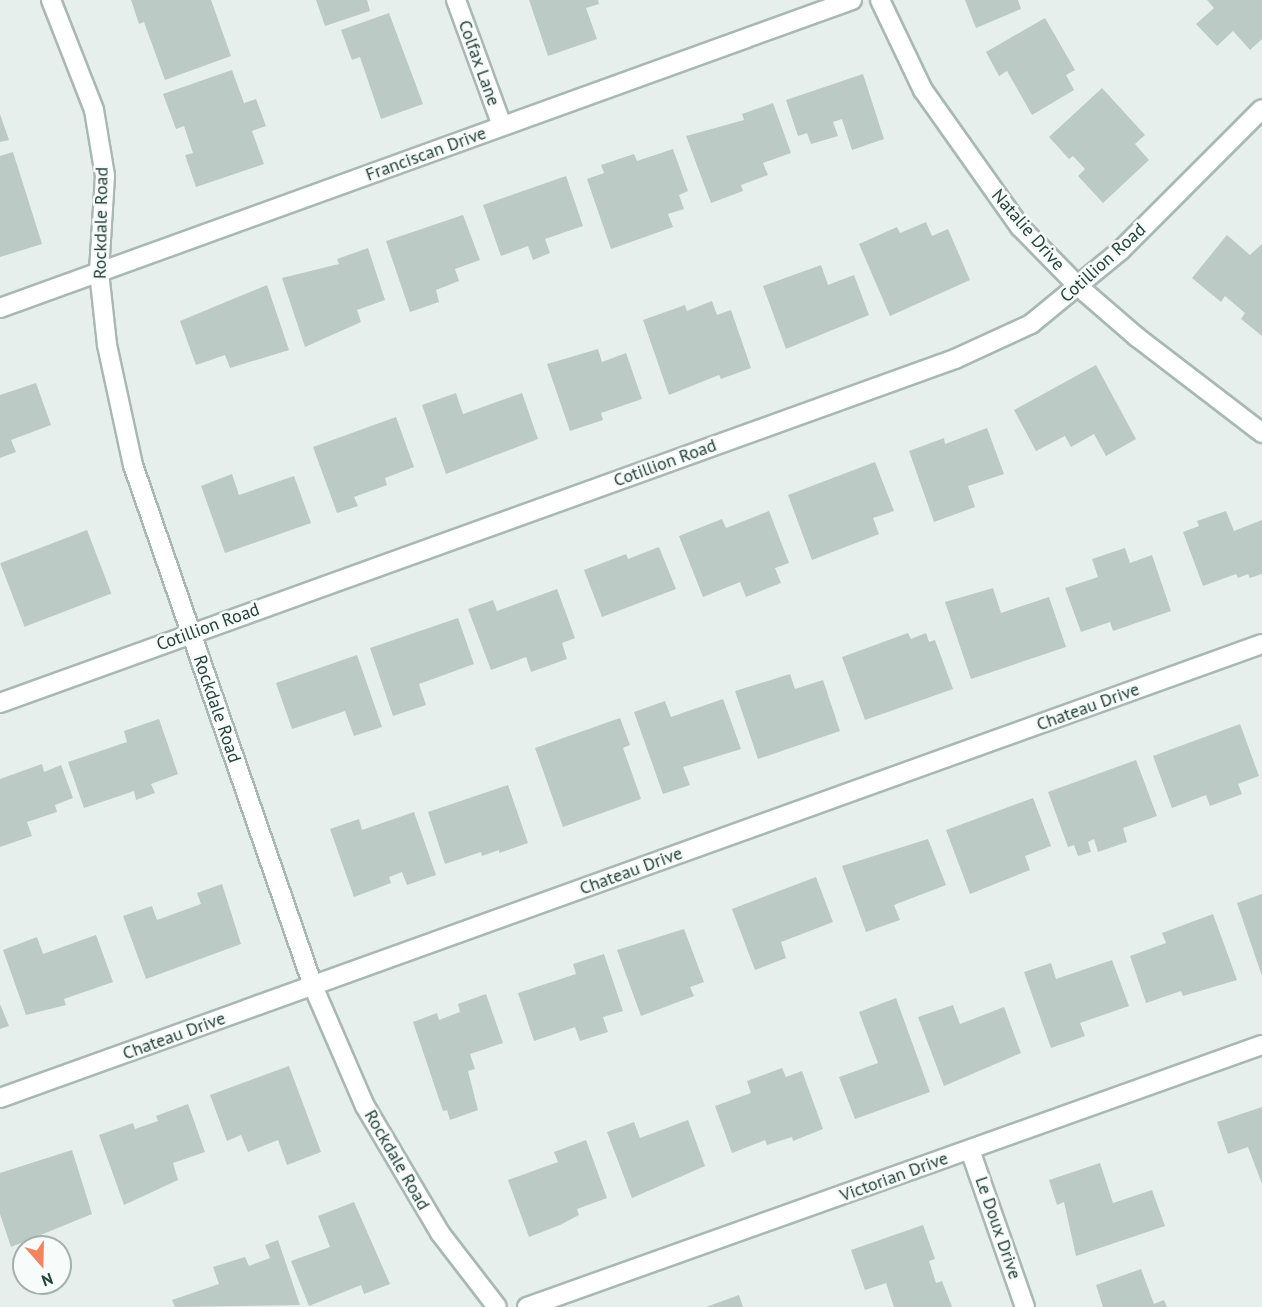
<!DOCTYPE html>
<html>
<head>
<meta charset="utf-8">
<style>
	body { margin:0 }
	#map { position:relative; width:1262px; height:1307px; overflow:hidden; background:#e6efeb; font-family:"PT Sans",sans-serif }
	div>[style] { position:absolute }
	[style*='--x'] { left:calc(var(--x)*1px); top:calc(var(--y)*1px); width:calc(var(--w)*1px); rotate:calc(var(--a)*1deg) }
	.building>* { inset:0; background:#bbcac4; transform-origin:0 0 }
	.roads { filter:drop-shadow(2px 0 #a8b8b2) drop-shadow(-2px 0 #a8b8b2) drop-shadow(0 2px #a8b8b2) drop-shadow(0 -2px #a8b8b2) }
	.street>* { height:18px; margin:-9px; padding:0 9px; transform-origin:9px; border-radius:9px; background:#fff }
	span { translate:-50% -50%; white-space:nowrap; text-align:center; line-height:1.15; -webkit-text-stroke:5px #f7fbf9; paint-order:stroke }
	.street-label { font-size:18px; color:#24423a }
	.north { position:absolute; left:12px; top:1235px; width:60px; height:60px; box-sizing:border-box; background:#f7fbf9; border:2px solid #a3b1ad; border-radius:50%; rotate:160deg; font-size:16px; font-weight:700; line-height:24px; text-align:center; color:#24423a }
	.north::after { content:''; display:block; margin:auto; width:21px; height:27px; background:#f4845f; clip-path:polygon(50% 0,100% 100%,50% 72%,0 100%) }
</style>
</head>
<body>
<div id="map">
	<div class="building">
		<div style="clip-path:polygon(131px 0,211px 0,231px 56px,165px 80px,144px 22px,139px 24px)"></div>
		<div style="clip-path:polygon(316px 0,367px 0,370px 11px,325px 26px)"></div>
		<div style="clip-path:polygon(529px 0,598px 0,599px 4px,586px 8px,597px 39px,548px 56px)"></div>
		<div style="clip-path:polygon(965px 0,1018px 0,1021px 9px,976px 28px)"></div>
		<div style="clip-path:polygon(1207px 0,1262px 0,1262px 39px,1250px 50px,1233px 31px,1217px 46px,1196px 24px,1214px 8px)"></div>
		<div style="clip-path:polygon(389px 13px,423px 104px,381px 119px,360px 57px,352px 60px,341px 30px)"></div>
		<div style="clip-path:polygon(1045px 18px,1075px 70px,1066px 75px,1074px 90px,1032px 115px,1007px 71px,999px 76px,986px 52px)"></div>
		<div style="clip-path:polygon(232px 70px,244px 103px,256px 99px,266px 126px,252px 131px,264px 164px,196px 187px,185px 155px,193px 153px,184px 126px,176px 129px,163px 94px)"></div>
		<div style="clip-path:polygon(863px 74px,884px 139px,852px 150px,842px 119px,833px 122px,838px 136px,811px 144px,807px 133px,798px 136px,786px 100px)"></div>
		<div style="clip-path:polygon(1102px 88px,1145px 135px,1135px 144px,1149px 160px,1103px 203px,1078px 176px,1085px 169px,1073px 156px,1069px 159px,1049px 137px)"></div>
		<div style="clip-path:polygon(773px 103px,791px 153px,763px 163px,768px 175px,741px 185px,743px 191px,711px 203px,686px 136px,744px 120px,742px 114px)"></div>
		<div style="clip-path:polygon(0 114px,9px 140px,0 142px)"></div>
		<div style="clip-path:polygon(673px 149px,688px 191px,679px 195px,684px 209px,668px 214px,673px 227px,611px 249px,587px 179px,604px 173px,601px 165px,634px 154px,637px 161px)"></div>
		<div style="clip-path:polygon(13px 152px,42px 244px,0 257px,0 156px)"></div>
		<div style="clip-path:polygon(566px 176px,583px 226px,545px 239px,550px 253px,533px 260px,528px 246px,501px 256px,483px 205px)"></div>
		<div style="clip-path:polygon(463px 215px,480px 260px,455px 269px,459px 281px,436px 290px,439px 302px,410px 312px,386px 241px)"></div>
		<div style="clip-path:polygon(926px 222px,932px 236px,948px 229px,970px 280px,890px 316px,859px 244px,897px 227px,900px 233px)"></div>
		<div style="clip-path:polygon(1227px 235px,1250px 255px,1262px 244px,1262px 336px,1241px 319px,1245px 313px,1225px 296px,1221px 302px,1192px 278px)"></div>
		<div style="clip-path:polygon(368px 248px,385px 300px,357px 310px,361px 322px,305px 347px,282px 278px,339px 264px,337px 259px)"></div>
		<div style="clip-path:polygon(821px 265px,828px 285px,854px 275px,869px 315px,786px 349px,763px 286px)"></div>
		<div style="clip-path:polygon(267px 285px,289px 350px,230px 368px,225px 355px,196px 365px,180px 321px)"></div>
		<div style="clip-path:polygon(712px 301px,717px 315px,731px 310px,751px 368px,721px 379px,719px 375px,669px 395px,643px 320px,685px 305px,687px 311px)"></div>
		<div style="clip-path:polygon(598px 349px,602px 362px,626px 353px,642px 399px,601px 413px,603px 420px,570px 431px,547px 364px)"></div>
		<div style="clip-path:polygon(1096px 365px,1136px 439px,1106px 456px,1094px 434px,1071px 447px,1065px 436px,1036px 451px,1014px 410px)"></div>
		<div style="clip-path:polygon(36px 383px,51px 425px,11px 440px,16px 452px,0 458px,0 395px)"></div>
		<div style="clip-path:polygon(456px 393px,463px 414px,522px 393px,538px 439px,446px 474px,422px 405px)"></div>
		<div style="clip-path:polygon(396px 417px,414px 467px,385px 478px,387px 485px,354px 497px,358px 506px,337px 513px,313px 447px)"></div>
		<div style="clip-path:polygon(987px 428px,1004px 474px,968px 486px,975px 507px,934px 522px,909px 451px,944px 438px,945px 444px)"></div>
		<div style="clip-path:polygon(875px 462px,894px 511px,873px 518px,879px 534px,812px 560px,788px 495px)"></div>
		<div style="clip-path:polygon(232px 474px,239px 495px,294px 476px,311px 523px,225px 553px,201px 486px)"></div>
		<div style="clip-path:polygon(769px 511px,789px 563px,775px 568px,781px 583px,746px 597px,740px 582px,703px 597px,679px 536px,722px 519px,726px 528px)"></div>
		<div style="clip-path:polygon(1226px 511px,1234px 531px,1262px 520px,1262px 574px,1250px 578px,1248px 574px,1238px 578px,1236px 574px,1203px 586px,1183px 532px,1199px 526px,1197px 521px)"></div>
		<div style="left:87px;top:530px;width:68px;height:93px;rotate:69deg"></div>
		<div style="clip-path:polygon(659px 547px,676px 589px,602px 617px,584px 570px,626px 554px,628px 559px)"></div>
		<div style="clip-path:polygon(1125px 548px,1130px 563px,1152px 555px,1171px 611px,1113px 631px,1110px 622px,1081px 632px,1065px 588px,1098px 577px,1092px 559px)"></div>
		<div style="clip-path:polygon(993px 588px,1001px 613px,1049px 597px,1066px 647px,971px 679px,945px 602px)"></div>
		<div style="clip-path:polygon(557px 589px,575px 638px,562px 643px,567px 659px,531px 672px,526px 657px,491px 670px,468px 609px,493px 600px,497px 611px)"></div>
		<div style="clip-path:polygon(458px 618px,474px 664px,419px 684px,426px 705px,393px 716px,370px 648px)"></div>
		<div style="clip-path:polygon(908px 633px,911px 639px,926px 633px,929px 642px,935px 640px,953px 689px,865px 720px,842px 657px)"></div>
		<div style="clip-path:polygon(357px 655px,382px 727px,354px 736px,345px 711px,292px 729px,276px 683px)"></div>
		<div style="clip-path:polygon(790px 674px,795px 689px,823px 680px,840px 731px,758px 759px,735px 691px)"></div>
		<div style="clip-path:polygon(723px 699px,741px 749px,683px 767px,690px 785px,663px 794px,634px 712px,665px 701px,671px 717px)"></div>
		<div style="clip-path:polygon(620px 718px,630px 745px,623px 748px,641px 799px,563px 827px,535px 748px)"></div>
		<div style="clip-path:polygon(159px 719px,178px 774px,151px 784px,155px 793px,136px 800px,134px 791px,84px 808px,68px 762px,127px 742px,124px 731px)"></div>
		<div style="clip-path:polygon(1240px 724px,1259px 776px,1238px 784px,1242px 794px,1210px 806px,1206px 795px,1172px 808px,1153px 756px)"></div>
		<div style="clip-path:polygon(1136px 760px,1157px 816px,1123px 828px,1127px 842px,1098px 852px,1094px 839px,1088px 842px,1091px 852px,1078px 856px,1074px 845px,1068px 847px,1048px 792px)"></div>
		<div style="clip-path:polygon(42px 764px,44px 772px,61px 765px,73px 798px,55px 805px,57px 812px,27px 822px,32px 836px,0 847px,0 779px)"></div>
		<div style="clip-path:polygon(508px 785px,528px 843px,499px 853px,499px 850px,482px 856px,481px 852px,445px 864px,428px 812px)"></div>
		<div style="clip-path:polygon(1033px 798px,1051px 846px,1025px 856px,1030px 870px,970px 894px,946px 830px)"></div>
		<div style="clip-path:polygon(414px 812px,436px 875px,407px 885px,402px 872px,389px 877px,391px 883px,354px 897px,330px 829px,359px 819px,362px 830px)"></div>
		<div style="clip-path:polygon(928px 839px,946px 885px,894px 905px,900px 920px,866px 932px,842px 866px)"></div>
		<div style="clip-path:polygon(816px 877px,833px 922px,781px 942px,786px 958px,755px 970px,732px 909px)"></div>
		<div style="clip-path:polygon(222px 884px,241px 944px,146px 979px,123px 916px,152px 906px,157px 920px,201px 904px,197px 893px)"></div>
		<div style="clip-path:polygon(1262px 894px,1262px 976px,1237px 903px)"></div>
		<div style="clip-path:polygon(1213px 914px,1237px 980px,1183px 996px,1181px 991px,1146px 1003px,1130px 956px,1166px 943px,1162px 933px)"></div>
		<div style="clip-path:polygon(684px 929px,704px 982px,690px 987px,694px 996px,641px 1016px,617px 950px)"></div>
		<div style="clip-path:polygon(96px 935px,113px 982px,64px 999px,66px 1005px,26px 1015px,3px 950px,37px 937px,43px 954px)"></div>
		<div style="clip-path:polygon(604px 954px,623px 1011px,603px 1017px,608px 1032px,580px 1041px,575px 1027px,534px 1041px,518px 993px,576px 974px,573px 964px)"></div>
		<div style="clip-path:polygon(1112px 960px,1129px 1006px,1080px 1023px,1085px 1036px,1051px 1048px,1024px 972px,1051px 963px,1056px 979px)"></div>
		<div style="clip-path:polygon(486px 994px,503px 1043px,470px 1054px,475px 1069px,468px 1071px,478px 1110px,450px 1120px,447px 1110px,443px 1111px,413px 1022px,437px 1013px,439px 1020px,460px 1012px,458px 1004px)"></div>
		<div style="clip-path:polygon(896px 998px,930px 1092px,855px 1119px,839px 1077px,878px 1063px,859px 1012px)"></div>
		<div style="clip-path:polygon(0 1004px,9px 1026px,0 1029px)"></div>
		<div style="clip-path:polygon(953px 1005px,960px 1024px,1004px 1007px,1021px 1053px,944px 1086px,918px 1017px)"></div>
		<div style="clip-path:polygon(289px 1066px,321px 1152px,287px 1165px,278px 1140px,248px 1152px,241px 1135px,227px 1141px,210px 1095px)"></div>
		<div style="clip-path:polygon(782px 1068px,786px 1077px,802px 1071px,823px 1129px,793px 1141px,792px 1137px,767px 1145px,765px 1140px,732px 1153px,715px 1106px,751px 1093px,747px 1081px)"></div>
		<div style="clip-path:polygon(188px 1104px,205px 1152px,173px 1163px,178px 1180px,124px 1205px,99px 1135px,133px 1123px,135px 1129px,158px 1121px,156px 1116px)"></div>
		<div style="clip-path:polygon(1262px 1107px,1262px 1184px,1248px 1147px,1228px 1154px,1217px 1122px)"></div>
		<div style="clip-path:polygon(688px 1120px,705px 1166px,632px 1198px,607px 1132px,634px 1122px,640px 1138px)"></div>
		<div style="clip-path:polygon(586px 1140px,607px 1198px,577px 1209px,579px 1215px,560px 1225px,529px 1237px,508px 1180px,558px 1162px,554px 1152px)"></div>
		<div style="clip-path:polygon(72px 1150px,92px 1214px,11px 1247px,0 1214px,0 1173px)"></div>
		<div style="clip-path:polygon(1100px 1163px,1113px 1203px,1152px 1190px,1165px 1226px,1076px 1256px,1064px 1202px,1057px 1205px,1049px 1180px)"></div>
		<div style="clip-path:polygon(354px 1202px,390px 1284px,364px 1294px,361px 1285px,309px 1306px,291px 1261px,330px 1247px,318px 1216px)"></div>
		<div style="clip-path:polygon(923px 1225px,935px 1259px,929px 1261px,936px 1283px,942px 1281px,952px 1307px,894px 1307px,886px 1283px,865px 1290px,851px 1250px)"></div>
		<div style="clip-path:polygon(278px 1240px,300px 1305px,175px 1307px,172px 1300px,219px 1284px,213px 1267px,245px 1257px,249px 1266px,270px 1258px,265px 1245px)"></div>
		<div style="clip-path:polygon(1141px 1269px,1154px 1304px,1164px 1300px,1167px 1307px,1103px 1307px,1096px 1285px)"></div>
		<div style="clip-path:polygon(739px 1295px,743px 1307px,706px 1307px)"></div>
	</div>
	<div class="roads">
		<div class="street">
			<div style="--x:51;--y:0;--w:118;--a:68.6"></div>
			<div style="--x:94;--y:110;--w:67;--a:80.5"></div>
			<div style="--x:105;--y:176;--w:96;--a:93.6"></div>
			<div style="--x:99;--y:272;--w:73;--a:83.7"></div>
			<div style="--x:107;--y:345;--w:123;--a:77.8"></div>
			<div style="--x:133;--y:465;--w:551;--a:70.94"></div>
			<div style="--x:313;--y:986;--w:131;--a:66.6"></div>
			<div style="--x:365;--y:1106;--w:147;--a:59.4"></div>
			<div style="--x:440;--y:1233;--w:93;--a:52.4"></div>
			<div style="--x:456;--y:0;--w:134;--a:69.9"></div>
			<div style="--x:880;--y:0;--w:100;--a:64.5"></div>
			<div style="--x:923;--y:90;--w:168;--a:54.7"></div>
			<div style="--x:1020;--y:227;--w:84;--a:45.5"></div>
			<div style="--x:1079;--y:287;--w:77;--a:40.8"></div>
			<div style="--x:1137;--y:337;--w:158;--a:37.5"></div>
			<div style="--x:0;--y:308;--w:906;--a:-19.88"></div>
			<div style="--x:0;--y:703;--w:1015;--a:-19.81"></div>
			<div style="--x:955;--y:359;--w:84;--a:-24.7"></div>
			<div style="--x:1031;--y:324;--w:117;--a:-39.4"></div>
			<div style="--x:1121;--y:250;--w:199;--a:-45"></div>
			<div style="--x:0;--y:1098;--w:1341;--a:-19.79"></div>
			<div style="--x:970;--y:1150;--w:166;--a:70.7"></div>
			<div style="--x:527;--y:1307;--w:780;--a:-19.62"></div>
		</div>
	</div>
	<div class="street-label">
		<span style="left:479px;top:63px;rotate:70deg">Colfax Lane</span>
		<span style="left:426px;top:154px;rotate:-20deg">Franciscan Drive</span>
		<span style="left:101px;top:223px;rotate:-89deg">Rockdale Road</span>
		<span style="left:1028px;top:230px;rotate:49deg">Natalie Drive</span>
		<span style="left:1103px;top:263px;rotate:-42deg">Cotillion Road</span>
		<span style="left:665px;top:463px;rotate:-20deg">Cotillion Road</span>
		<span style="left:208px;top:627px;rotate:-20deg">Cotillion Road</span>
		<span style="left:1088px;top:707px;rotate:-20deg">Chateau Drive</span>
		<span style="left:217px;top:709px;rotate:71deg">Rockdale Road</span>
		<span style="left:631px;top:871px;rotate:-20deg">Chateau Drive</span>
		<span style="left:174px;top:1036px;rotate:-20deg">Chateau Drive</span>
		<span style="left:397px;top:1160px;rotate:60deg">Rockdale Road</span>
		<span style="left:894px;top:1177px;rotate:-20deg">Victorian Drive</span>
		<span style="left:998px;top:1228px;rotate:71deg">Le Doux Drive</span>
	</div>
	<div class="north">N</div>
</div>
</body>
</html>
